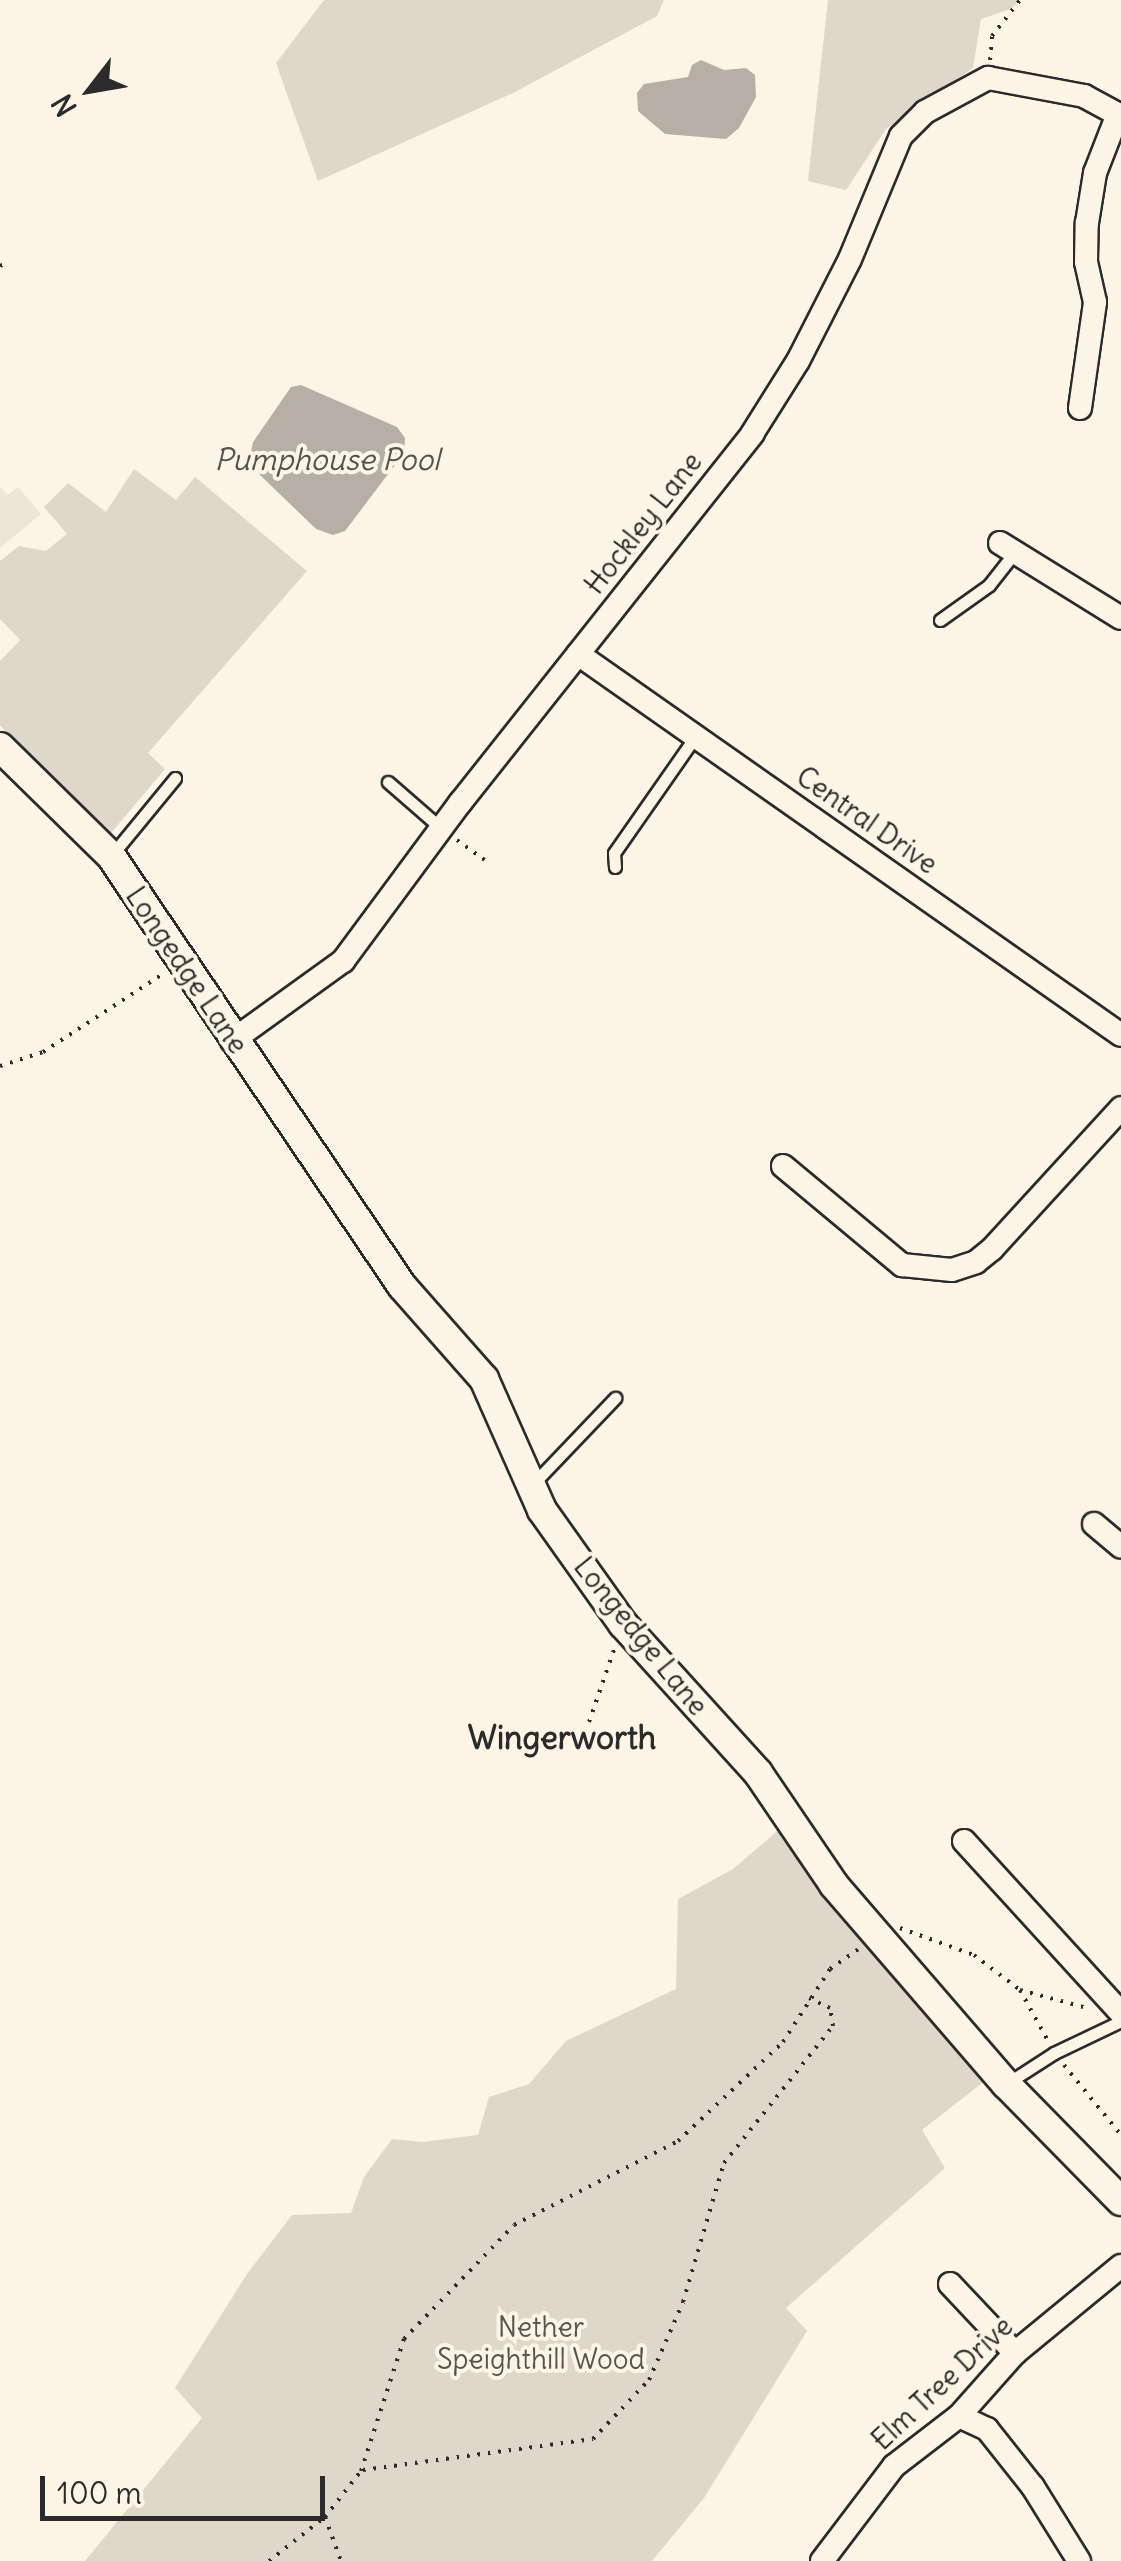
<!DOCTYPE html>
<html>
<head>
<meta charset="utf-8">
<style>
	body { margin:0 }
	#map { position:relative; width:1121px; height:2561px; overflow:hidden; background:#fcf5e5; font-family:Delius,sans-serif }
	div>[style] { position:absolute }
	[style*='--x'] { left:calc(var(--x)*1px); top:calc(var(--y)*1px); width:calc(var(--w)*1px); rotate:calc(var(--a)*1deg) }
	.built>* { inset:0; background:#ece6d7 }
	.green>* { inset:0; background:#ded8ca }
	.water>* { inset:0; background:#b4b0a5 }
	.path>* { height:4px; margin-top:-2px; transform-origin:0; background:repeating-linear-gradient(90deg,#2b2b2b 0 2.5px,transparent 0 10.5px) }
	.roads { filter:drop-shadow(2px 0 #2b2b2b) drop-shadow(-2px 0 #2b2b2b) drop-shadow(0 2px #2b2b2b) drop-shadow(0 -2px #2b2b2b) }
	.service>* { height:11px; margin:-5.5px; padding:0 5.5px; transform-origin:5.5px; border-radius:5.5px; background:#fcf5e5 }
	.minor>* { height:22px; margin:-11px; padding:0 11px; transform-origin:11px; border-radius:11px; background:#fcf5e5 }
	.tertiary>* { height:28px; margin:-14px; padding:0 14px; transform-origin:14px; border-radius:14px; background:#fcf5e5 }
	span { translate:-50% -50%; white-space:nowrap; text-align:center; line-height:1.15; -webkit-text-stroke:8px #fcf5e5; paint-order:stroke }
	.street-label { font-size:28px; color:#2b2b2b }
	.park-label { font-size:28px; color:#585653 }
	.water-label { font-size:30px; color:#545350; font-style:italic }
	.quarter-label { font-size:32px; color:#2b2b2b; font-weight:700 }
	.north { position:absolute; left:40px; top:40px; width:100px; height:100px; -webkit-text-stroke:8px #fcf5e5; paint-order:stroke; rotate:239deg; font-size:28px; font-weight:700; line-height:40px; text-align:center; color:#2b2b2b }
	.north::after { content:''; display:block; margin:auto; width:35px; height:45px; background:#2b2b2b; clip-path:polygon(50% 0,100% 100%,50% 72%,0 100%) }
	.scale { position:absolute; left:40px; top:2476px; width:285px; height:45px; box-sizing:border-box; border:5px solid #2b2b2b; border-top:0; padding-left:12px; font-size:30px; line-height:35px; white-space:nowrap; color:#2b2b2b; -webkit-text-stroke:8px #fcf5e5; paint-order:stroke }
</style>
</head>
<body>
<div id="map">
	<div class="built">
		<div style="clip-path:polygon(0 487px,7px 495px,18px 487px,41px 514px,0 548px)"></div>
	</div>
	<div class="green">
		<div style="clip-path:polygon(324px 0,664px 0,657px 16px,513px 93px,318px 181px,276px 63px)"></div>
		<div style="clip-path:polygon(828px 0,1020px 0,1011px 9px,981px 19px,973px 68px,886px 129px,846px 190px,808px 181px)"></div>
		<div style="clip-path:polygon(134px 469px,176px 500px,195px 477px,307px 571px,148px 753px,165px 769px,106px 839px,0 725px,0 661px,20px 640px,0 619px,0 561px,19px 546px,46px 551px,67px 534px,44px 507px,68px 483px,106px 512px)"></div>
		<div style="clip-path:polygon(782px 1827px,824px 1894px,986px 2080px,922px 2130px,945px 2168px,786px 2308px,807px 2331px,704px 2498px,652px 2561px,85px 2561px,202px 2418px,175px 2388px,247px 2274px,292px 2215px,351px 2213px,364px 2177px,392px 2139px,422px 2142px,478px 2135px,489px 2097px,529px 2084px,566px 2041px,676px 1989px,678px 1899px,733px 1869px)"></div>
	</div>
	<div class="water">
		<div style="clip-path:polygon(701px 60px,724px 70px,746px 68px,755px 75px,756px 97px,739px 128px,726px 139px,665px 134px,638px 111px,637px 93px,644px 84px,688px 77px,692px 65px)"></div>
		<div style="clip-path:polygon(301px 385px,397px 427px,405px 438px,404px 453px,345px 531px,333px 535px,316px 529px,260px 475px,251px 453px,253px 442px,291px 387px)"></div>
	</div>
	<div class="path">
		<div style="--x:990;--y:60;--w:24;--a:-85"></div>
		<div style="--x:992;--y:36;--w:46;--a:-52.1"></div>
		<div style="--x:0;--y:266;--w:5;--a:-22"></div>
		<div style="--x:457;--y:840;--w:34;--a:36"></div>
		<div style="--x:0;--y:1066;--w:45;--a:-18"></div>
		<div style="--x:43;--y:1052;--w:145;--a:-33.1"></div>
		<div style="--x:589;--y:1722;--w:79;--a:-70.9"></div>
		<div style="--x:900;--y:1928;--w:79;--a:20"></div>
		<div style="--x:974;--y:1955;--w:58;--a:37.3"></div>
		<div style="--x:1020;--y:1990;--w:58;--a:61.2"></div>
		<div style="--x:1020;--y:1990;--w:69;--a:15"></div>
		<div style="--x:1064;--y:2065;--w:90;--a:50.8"></div>
		<div style="--x:363;--y:2470;--w:232;--a:-7.7"></div>
		<div style="--x:593;--y:2439;--w:81;--a:-46.5"></div>
		<div style="--x:649;--y:2380;--w:85;--a:-66.4"></div>
		<div style="--x:683;--y:2302;--w:145;--a:-73.6"></div>
		<div style="--x:724;--y:2163;--w:175;--a:-51.5"></div>
		<div style="--x:833;--y:2026;--w:18;--a:-99"></div>
		<div style="--x:830;--y:2008;--w:23;--a:-155"></div>
		<div style="--x:325;--y:2517;--w:47;--a:70"></div>
		<div style="--x:269;--y:2561;--w:71;--a:-38.2"></div>
		<div style="--x:325;--y:2517;--w:58;--a:-52"></div>
		<div style="--x:361;--y:2471;--w:139;--a:-72"></div>
		<div style="--x:404;--y:2339;--w:158;--a:-46"></div>
		<div style="--x:514;--y:2225;--w:184;--a:-27.1"></div>
		<div style="--x:678;--y:2141;--w:144;--a:-43.3"></div>
		<div style="--x:783;--y:2042;--w:87;--a:-57.2"></div>
		<div style="--x:830;--y:1969;--w:38;--a:-35"></div>
	</div>
	<div class="roads">
		<div class="service">
			<div style="--x:940;--y:620;--w:60;--a:-35.5"></div>
			<div style="--x:989;--y:585;--w:42;--a:-51.8"></div>
			<div style="--x:388;--y:782;--w:70;--a:41"></div>
			<div style="--x:111;--y:856;--w:101;--a:-50.6"></div>
			<div style="--x:615;--y:867;--w:14;--a:-94"></div>
			<div style="--x:614;--y:853;--w:141;--a:-55.1"></div>
			<div style="--x:531;--y:1486;--w:122;--a:-46.3"></div>
			<div style="--x:1006;--y:2084;--w:57;--a:-32.9"></div>
			<div style="--x:1054;--y:2053;--w:74;--a:-25.5"></div>
		</div>
		<div class="minor">
			<div style="--x:1080;--y:408;--w:107;--a:-81.9"></div>
			<div style="--x:1095;--y:302;--w:41;--a:-102.7"></div>
			<div style="--x:1086;--y:262;--w:39;--a:-89"></div>
			<div style="--x:1087;--y:223;--w:51;--a:-80.9"></div>
			<div style="--x:1095;--y:173;--w:63;--a:-68.7"></div>
			<div style="--x:1000;--y:543;--w:142;--a:31.8"></div>
			<div style="--x:578;--y:654;--w:663;--a:35.06"></div>
			<div style="--x:232;--y:1041;--w:137;--a:-35.8"></div>
			<div style="--x:343;--y:961;--w:197;--a:-53.5"></div>
			<div style="--x:460;--y:803;--w:471;--a:-51.6"></div>
			<div style="--x:752;--y:434;--w:86;--a:-57.8"></div>
			<div style="--x:798;--y:361;--w:114;--a:-63"></div>
			<div style="--x:850;--y:259;--w:133;--a:-67.5"></div>
			<div style="--x:901;--y:136;--w:34;--a:-45"></div>
			<div style="--x:925;--y:112;--w:72;--a:-28.4"></div>
			<div style="--x:988;--y:78;--w:98;--a:10.6"></div>
			<div style="--x:1084;--y:96;--w:42;--a:28.4"></div>
			<div style="--x:783;--y:1166;--w:155;--a:39.8"></div>
			<div style="--x:902;--y:1265;--w:50;--a:5.7"></div>
			<div style="--x:952;--y:1270;--w:25;--a:-18"></div>
			<div style="--x:976;--y:1262;--w:21;--a:-39"></div>
			<div style="--x:992;--y:1249;--w:191;--a:-47.5"></div>
			<div style="--x:1094;--y:1524;--w:35;--a:40"></div>
			<div style="--x:964;--y:1841;--w:233;--a:47.6"></div>
			<div style="--x:950;--y:2284;--w:95;--a:46.7"></div>
			<div style="--x:959;--y:2416;--w:31;--a:25"></div>
			<div style="--x:987;--y:2429;--w:74;--a:51.6"></div>
			<div style="--x:1033;--y:2487;--w:87;--a:58.1"></div>
			<div style="--x:822;--y:2561;--w:119;--a:-52.8"></div>
			<div style="--x:894;--y:2466;--w:82;--a:-37.6"></div>
			<div style="--x:959;--y:2416;--w:84;--a:-48.4"></div>
			<div style="--x:1015;--y:2353;--w:137;--a:-39.4"></div>
		</div>
		<div class="tertiary">
			<div style="--x:0;--y:747;--w:156;--a:44.5"></div>
			<div style="--x:111;--y:856;--w:519;--a:55.91"></div>
			<div style="--x:402;--y:1286;--w:124;--a:48.6"></div>
			<div style="--x:484;--y:1379;--w:143;--a:66.1"></div>
			<div style="--x:542;--y:1510;--w:140;--a:54.6"></div>
			<div style="--x:623;--y:1624;--w:201;--a:47.8"></div>
			<div style="--x:758;--y:1773;--w:135;--a:55.8"></div>
			<div style="--x:834;--y:1885;--w:263;--a:49.2"></div>
			<div style="--x:1006;--y:2084;--w:164;--a:45.5"></div>
		</div>
	</div>
	<div class="street-label">
		<span style="left:643px;top:523px;rotate:-52deg">Hockley Lane</span>
		<span style="left:867px;top:820px;rotate:35deg">Central Drive</span>
		<span style="left:187px;top:970px;rotate:56deg">Longedge Lane</span>
		<span style="left:641px;top:1636px;rotate:51deg">Longedge Lane</span>
		<span style="left:942px;top:2383px;rotate:-43deg">Elm Tree Drive</span>
	</div>
	<div class="park-label">
		<span style="left:541px;top:2343px">Nether<br>Speighthill Wood</span>
	</div>
	<div class="water-label">
		<span style="left:327px;top:459px">Pumphouse Pool</span>
	</div>
	<div class="quarter-label">
		<span style="left:562px;top:1738px">Wingerworth</span>
	</div>
	<div class="north">N</div>
	<div class="scale">100 m</div>
</div>
</body>
</html>
